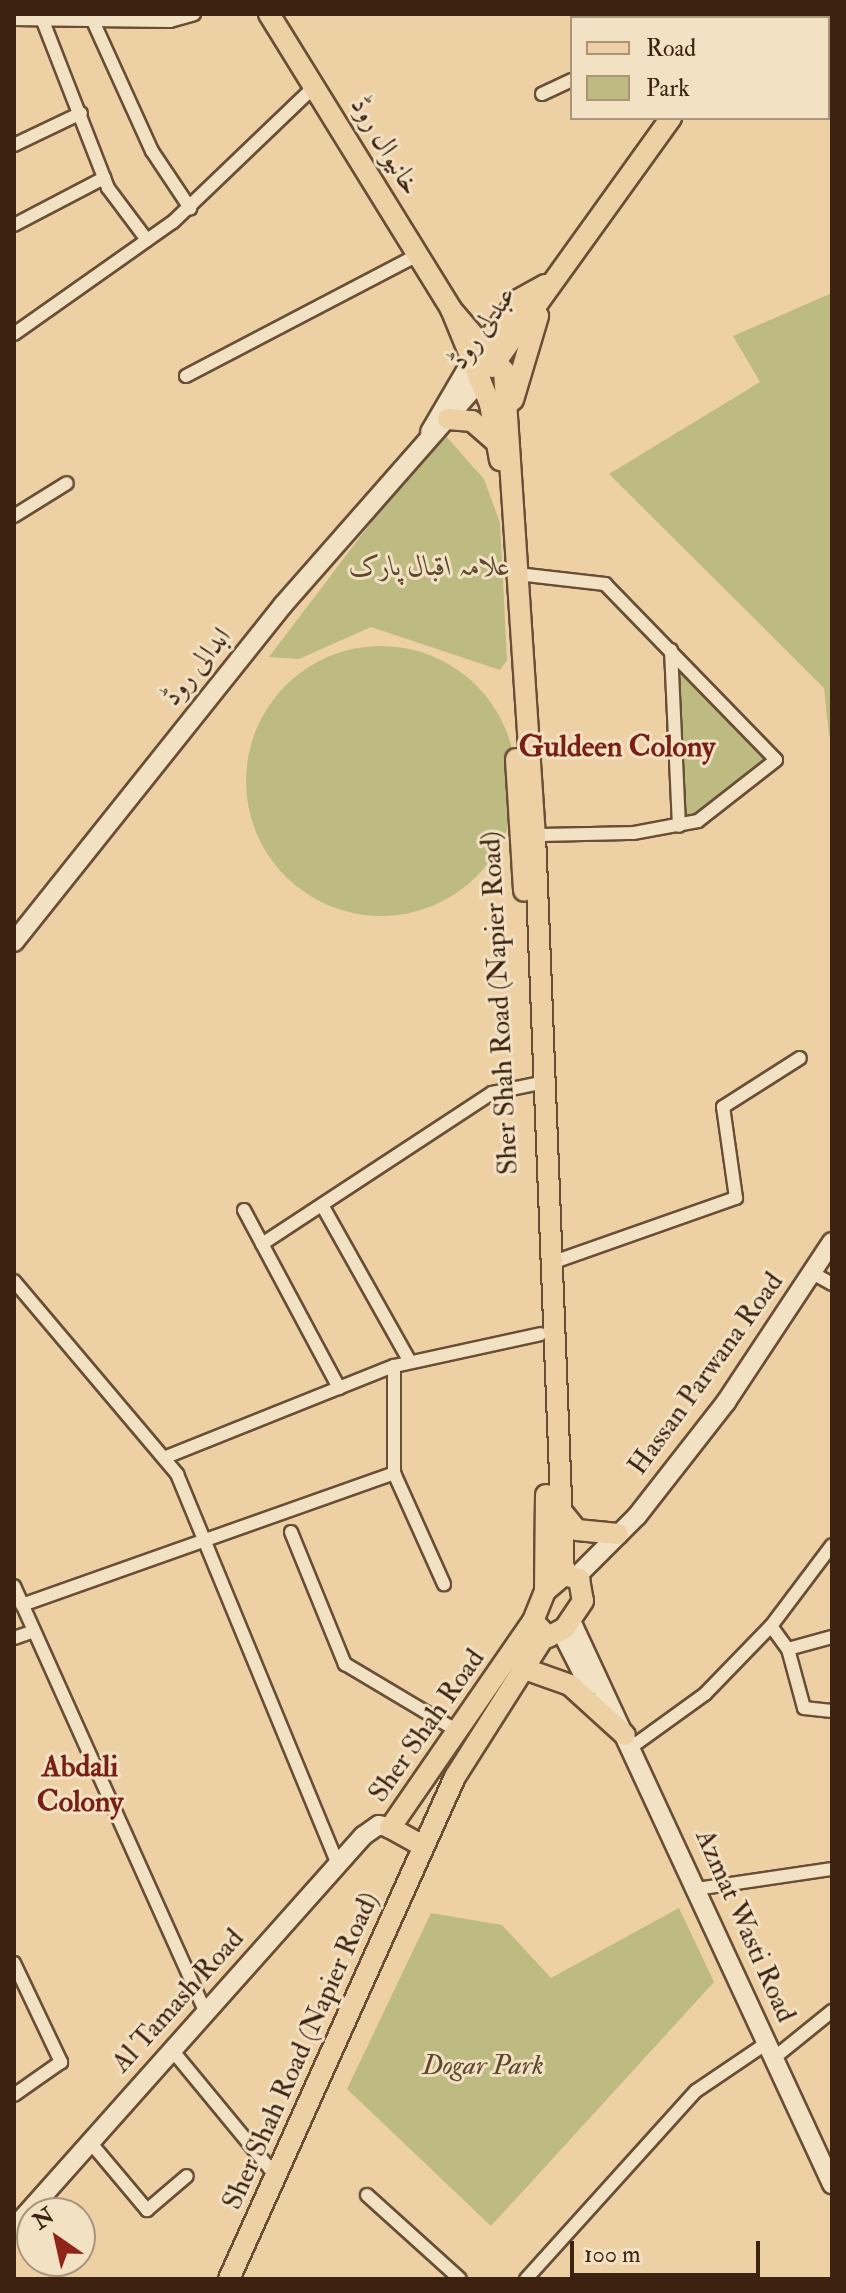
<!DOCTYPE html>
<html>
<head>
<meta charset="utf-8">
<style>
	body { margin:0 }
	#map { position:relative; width:846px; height:2293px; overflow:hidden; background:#edd1a5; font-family:"IM FELL Double Pica",Amiri,serif }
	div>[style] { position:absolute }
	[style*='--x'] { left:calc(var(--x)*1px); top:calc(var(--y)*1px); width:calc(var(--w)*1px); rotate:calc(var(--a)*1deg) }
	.green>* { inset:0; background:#bdba82 }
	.round { border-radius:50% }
	.roads { filter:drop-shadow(2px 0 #694e36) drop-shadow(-2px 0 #694e36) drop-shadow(0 2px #694e36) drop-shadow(0 -2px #694e36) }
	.minor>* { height:12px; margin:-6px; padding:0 6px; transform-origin:6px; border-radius:6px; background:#f3e1c4 }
	.secondary>* { height:18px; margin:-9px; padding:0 9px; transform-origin:9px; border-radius:9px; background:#f3e1c4 }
	.primary>* { height:20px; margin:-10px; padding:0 10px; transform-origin:10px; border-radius:10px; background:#edd1a5 }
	span { translate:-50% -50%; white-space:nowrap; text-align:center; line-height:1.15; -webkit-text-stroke:6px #f3e1c4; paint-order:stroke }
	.street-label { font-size:28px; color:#3d2211 }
	.park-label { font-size:28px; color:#5d482d; font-style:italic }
	.neighbourhood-label { font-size:30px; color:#7a1f14; font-weight:700 }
	.frame { position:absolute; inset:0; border:16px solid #3d2211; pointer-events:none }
	.legend { position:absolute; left:570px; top:16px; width:260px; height:104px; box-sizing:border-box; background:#f3e1c4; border:2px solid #aa957c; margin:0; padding:10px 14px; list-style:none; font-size:24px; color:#3d2211 }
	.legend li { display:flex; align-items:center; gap:16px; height:40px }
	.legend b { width:40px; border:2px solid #aa957c }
	.north { position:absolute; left:16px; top:2197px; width:80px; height:80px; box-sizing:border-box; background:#f3e1c4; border:2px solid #aa957c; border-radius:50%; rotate:326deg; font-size:22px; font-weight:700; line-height:32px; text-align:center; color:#3d2211 }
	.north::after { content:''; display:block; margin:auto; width:28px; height:36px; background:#8f2418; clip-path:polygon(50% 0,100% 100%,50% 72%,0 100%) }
	.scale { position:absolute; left:570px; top:2241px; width:190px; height:36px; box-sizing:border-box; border:4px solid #3d2211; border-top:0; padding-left:10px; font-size:24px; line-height:28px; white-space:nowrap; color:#3d2211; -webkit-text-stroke:6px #f3e1c4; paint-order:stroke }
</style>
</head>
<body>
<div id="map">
	<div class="green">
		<div style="clip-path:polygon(832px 293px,832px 735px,829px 736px,824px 688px,609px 474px,760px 382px,733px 336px)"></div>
		<div style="clip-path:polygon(445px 435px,484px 479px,500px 523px,507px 660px,500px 670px,371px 627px,299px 659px,269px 657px,429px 446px)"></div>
		<div class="round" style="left:246px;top:646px;width:270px;height:270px"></div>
		<div style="clip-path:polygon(671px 650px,771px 750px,772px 769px,679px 826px)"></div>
		<div style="clip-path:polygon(679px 1908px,714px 1982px,491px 2226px,347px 2089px,431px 1913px,502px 1925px,551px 1978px)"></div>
	</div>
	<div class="roads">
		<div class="minor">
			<div style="--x:610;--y:14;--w:4;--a:63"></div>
			<div style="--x:41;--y:16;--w:185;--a:68.7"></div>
			<div style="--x:108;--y:188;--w:65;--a:53.1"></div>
			<div style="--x:14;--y:19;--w:156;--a:0.7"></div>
			<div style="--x:170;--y:21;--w:25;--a:-16"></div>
			<div style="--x:93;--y:21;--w:143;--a:65.6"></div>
			<div style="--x:152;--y:151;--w:69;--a:56.3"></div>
			<div style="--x:542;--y:94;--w:33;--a:-25"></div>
			<div style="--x:14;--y:145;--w:74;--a:-25.5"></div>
			<div style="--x:14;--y:225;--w:102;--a:-27.6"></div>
			<div style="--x:14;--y:334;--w:194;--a:-35.2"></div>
			<div style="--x:173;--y:222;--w:198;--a:-43.8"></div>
			<div style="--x:186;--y:376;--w:261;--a:-27.6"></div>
			<div style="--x:14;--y:516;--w:62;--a:-31.9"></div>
			<div style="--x:517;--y:574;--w:89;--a:6.5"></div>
			<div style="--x:605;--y:584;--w:245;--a:45.8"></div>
			<div style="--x:776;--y:760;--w:99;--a:142"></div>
			<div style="--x:698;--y:821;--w:66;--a:169.5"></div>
			<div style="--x:633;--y:833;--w:98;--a:178.8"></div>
			<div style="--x:671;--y:650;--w:176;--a:87.4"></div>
			<div style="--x:322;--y:1205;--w:180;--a:60.7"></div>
			<div style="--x:244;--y:1210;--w:202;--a:61.9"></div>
			<div style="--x:262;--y:1244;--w:275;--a:-33.3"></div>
			<div style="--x:492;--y:1093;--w:44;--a:-11.8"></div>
			<div style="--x:551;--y:1263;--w:196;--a:-19.4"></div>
			<div style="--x:736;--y:1198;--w:92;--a:-98.1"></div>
			<div style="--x:723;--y:1107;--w:91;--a:-32.5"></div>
			<div style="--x:814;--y:1274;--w:21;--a:29"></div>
			<div style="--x:14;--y:1281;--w:253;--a:49.8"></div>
			<div style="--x:177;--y:1474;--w:423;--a:67.6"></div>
			<div style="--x:394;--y:1366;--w:107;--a:90"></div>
			<div style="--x:394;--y:1473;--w:122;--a:65.8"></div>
			<div style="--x:166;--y:1457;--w:245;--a:-21.8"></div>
			<div style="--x:394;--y:1366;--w:150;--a:-12.3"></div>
			<div style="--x:291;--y:1532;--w:143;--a:67.8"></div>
			<div style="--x:345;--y:1664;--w:133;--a:30.8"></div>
			<div style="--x:14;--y:1586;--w:468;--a:65.8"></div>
			<div style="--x:22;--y:1605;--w:395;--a:-19.5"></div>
			<div style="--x:771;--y:1626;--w:29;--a:54"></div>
			<div style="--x:788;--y:1649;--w:61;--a:74.8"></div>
			<div style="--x:804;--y:1708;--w:28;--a:6"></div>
			<div style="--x:14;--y:1638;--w:21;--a:-19"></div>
			<div style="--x:788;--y:1649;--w:46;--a:-15.3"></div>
			<div style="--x:633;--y:1746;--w:89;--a:-35.8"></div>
			<div style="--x:705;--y:1694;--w:95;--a:-45.9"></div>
			<div style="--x:771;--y:1626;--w:101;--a:-53"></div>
			<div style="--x:696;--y:1889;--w:137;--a:-8.4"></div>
			<div style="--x:14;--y:1963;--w:110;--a:64.6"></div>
			<div style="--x:61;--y:2062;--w:57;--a:144.9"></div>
			<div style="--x:172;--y:2050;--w:163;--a:50.5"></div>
			<div style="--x:774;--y:2058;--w:75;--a:-39"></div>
			<div style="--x:90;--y:2142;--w:89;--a:50"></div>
			<div style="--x:147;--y:2210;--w:52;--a:-40.4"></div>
			<div style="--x:367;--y:2195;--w:125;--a:42.1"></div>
			<div style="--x:526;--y:2279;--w:253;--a:-47.9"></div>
			<div style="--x:696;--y:2091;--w:86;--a:-34.1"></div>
		</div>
		<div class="secondary">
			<div style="--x:430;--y:432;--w:81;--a:-59.6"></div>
			<div style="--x:14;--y:942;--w:431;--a:-51.4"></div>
			<div style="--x:283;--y:605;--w:300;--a:-48.7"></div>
			<div style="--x:576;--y:1577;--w:86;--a:-45"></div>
			<div style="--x:637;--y:1516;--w:145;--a:-52"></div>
			<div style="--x:726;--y:1402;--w:192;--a:-56.5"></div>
			<div style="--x:571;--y:1621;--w:621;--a:65.13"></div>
			<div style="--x:561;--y:1631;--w:62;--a:63"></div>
			<div style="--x:14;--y:2228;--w:525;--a:-48.32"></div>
			<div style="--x:363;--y:1836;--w:19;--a:-35"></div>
			<div style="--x:379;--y:1825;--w:11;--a:15"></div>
		</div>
		<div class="primary">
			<div style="--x:269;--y:14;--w:347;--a:58.3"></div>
			<div style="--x:451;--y:309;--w:82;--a:49.5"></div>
			<div style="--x:504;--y:371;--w:465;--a:86.2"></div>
			<div style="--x:535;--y:835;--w:741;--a:87.76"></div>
			<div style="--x:828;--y:30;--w:4;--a:-14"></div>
			<div style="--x:451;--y:309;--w:103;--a:67.7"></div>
			<div style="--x:490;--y:404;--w:57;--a:79.9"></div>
			<div style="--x:479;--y:352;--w:65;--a:-53.1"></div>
			<div style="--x:518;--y:300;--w:31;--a:-29"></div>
			<div style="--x:492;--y:367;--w:307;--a:-54.3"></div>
			<div style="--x:513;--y:400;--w:88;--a:-73.4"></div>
			<div style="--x:448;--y:419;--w:24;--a:5"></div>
			<div style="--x:472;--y:421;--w:33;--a:41"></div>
			<div style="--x:516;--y:759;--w:132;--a:86.5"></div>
			<div style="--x:559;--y:1508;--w:28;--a:51"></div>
			<div style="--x:577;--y:1530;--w:41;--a:5.6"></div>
			<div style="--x:545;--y:1591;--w:96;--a:-89.4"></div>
			<div style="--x:522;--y:1668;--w:51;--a:19.5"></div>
			<div style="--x:570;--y:1685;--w:74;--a:42.3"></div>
			<div style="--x:423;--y:1846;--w:38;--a:-151"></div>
			<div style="--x:390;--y:1828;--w:252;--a:-55.4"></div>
			<div style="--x:533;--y:1621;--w:32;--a:-68"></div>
			<div style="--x:545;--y:1591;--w:25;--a:-40"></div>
			<div style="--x:564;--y:1575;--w:16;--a:15"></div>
			<div style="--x:579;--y:1579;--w:22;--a:80"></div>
			<div style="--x:583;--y:1601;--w:32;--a:124"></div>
			<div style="--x:565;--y:1628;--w:19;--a:152"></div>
			<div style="--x:548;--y:1637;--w:22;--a:-133"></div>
			<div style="--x:229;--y:2279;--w:551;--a:-65.76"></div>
			<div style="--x:455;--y:1777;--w:168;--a:-57.6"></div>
		</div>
	</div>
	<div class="street-label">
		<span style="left:385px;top:146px;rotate:59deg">خانیوال روڈ</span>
		<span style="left:483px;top:328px;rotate:-55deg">عبدلی روڈ</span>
		<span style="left:197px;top:667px;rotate:-51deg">ابدالی روڈ</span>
		<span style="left:500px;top:1003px;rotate:-93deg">Sher Shah Road (Napier Road)</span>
		<span style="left:706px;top:1374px;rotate:-54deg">Hassan Parwana Road</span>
		<span style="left:427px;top:1726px;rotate:-55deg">Sher Shah Road</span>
		<span style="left:745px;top:1926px;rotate:66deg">Azmat Wasti Road</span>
		<span style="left:178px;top:2001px;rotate:-48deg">Al Tamash Road</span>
		<span style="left:301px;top:2051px;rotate:-66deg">Sher Shah Road (Napier Road)</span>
	</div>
	<div class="park-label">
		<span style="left:430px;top:567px">علامہ اقبال پارک</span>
		<span style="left:483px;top:2066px">Dogar Park</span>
	</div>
	<div class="neighbourhood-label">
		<span style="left:617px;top:747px">Guldeen Colony</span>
		<span style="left:80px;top:1784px">Abdali<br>Colony</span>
	</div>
	<div class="frame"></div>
	<ul class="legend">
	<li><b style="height:10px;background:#edd1a5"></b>Road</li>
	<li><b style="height:22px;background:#bdba82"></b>Park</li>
	</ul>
	<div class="north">N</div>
	<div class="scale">100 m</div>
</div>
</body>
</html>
